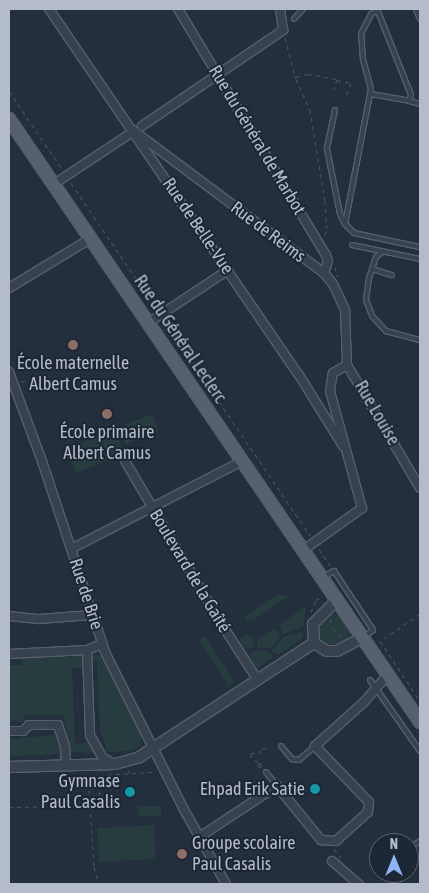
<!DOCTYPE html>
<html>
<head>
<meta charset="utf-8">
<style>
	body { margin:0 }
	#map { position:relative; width:429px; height:893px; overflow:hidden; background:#242f3e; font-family:"Asap Condensed",sans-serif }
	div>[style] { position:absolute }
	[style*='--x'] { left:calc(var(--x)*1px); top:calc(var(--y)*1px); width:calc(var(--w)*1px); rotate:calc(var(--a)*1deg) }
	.green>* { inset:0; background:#263c3f; transform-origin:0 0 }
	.round { border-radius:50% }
	.path>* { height:1px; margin-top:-0.5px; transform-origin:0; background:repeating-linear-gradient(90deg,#44595c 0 4px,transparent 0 8px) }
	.roads { filter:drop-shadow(1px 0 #565f6c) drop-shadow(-1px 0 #565f6c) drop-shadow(0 1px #565f6c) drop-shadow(0 -1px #565f6c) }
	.service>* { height:4px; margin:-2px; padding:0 2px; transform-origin:2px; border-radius:2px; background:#38414e }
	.minor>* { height:8px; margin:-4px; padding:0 4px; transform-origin:4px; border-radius:4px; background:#38414e }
	.tertiary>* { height:10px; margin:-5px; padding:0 5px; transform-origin:5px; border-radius:5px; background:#38414e }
	.primary>* { height:12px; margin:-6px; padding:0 6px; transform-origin:6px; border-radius:6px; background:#56606e }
	.dots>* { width:14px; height:14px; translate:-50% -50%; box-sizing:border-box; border:2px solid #1d2633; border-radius:50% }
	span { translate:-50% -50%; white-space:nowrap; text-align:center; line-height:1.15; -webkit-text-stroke:4px #1d2633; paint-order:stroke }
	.street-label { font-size:18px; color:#b4bcc9 }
	.poi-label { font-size:18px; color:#b4bcc9 }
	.right { translate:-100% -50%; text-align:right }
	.left { translate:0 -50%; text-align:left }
	.frame { position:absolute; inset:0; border:10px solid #b4bcc9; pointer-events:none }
	.north { position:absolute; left:369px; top:833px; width:50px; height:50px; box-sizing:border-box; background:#1d2633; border:1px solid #59626f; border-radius:50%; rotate:0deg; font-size:14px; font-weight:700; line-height:20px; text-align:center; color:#b4bcc9 }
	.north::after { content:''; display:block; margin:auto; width:18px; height:22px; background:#8ab4f8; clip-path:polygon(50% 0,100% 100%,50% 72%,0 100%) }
</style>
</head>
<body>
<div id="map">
	<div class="green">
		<div style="left:152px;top:414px;width:18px;height:36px;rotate:68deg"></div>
		<div style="left:114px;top:429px;width:26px;height:52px;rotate:67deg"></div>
		<div style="clip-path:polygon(276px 595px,289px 596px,252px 621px,247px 620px,245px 616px)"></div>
		<div style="clip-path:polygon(306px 606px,303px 627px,283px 634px,279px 625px)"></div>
		<div style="clip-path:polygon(338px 613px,351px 634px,342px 643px,326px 645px,316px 637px,316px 628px,330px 614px)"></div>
		<div style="clip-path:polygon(275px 628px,281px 635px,271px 648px,257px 648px,258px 639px)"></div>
		<div style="clip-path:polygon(303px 632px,302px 639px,278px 655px,271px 651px,283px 637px)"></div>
		<div class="round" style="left:240px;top:635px;width:14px;height:14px"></div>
		<div style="clip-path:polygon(205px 636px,235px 682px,226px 688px,226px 682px,199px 640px)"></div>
		<div style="clip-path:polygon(258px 650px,268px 651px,273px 657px,257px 668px,250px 657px,252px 652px)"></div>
		<div style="clip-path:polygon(66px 653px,84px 656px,85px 668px,72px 668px,75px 744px,86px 743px,88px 733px,95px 753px,69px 752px,64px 715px,24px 715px,24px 721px,9px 722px,9px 665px,22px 665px,21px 655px)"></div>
		<div style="clip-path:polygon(97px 654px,102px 657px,142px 736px,140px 746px,131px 751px,102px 752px,106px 747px,100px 732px,97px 661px,91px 661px,92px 656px)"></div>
		<div style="clip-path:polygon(55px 730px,62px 748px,61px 754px,9px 756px,9px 739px,54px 735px)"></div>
		<div style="left:161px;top:806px;width:10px;height:23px;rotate:90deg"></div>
		<div style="left:154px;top:825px;width:34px;height:57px;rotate:87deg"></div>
	</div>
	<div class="path">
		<div style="--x:285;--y:38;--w:42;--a:75"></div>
		<div style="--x:296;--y:79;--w:34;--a:66"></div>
		<div style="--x:310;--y:110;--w:92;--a:80.6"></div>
		<div style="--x:325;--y:201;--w:30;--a:86"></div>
		<div style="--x:327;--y:231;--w:7;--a:124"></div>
		<div style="--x:296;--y:77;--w:12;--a:-14"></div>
		<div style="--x:308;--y:74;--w:29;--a:10"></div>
		<div style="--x:337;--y:79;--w:11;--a:105"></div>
		<div style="--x:337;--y:80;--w:14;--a:12"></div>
		<div style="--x:351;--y:83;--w:14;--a:111"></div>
		<div style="--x:9;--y:91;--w:94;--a:55.8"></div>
		<div style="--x:71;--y:183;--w:151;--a:55.8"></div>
		<div style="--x:335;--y:267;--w:10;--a:73"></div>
		<div style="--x:165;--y:322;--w:258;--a:55.8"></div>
		<div style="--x:21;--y:382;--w:6;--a:-18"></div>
		<div style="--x:319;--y:549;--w:22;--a:56"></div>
		<div style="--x:311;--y:612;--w:13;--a:-67"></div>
		<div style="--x:316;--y:600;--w:8;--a:-30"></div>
		<div style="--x:420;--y:614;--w:48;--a:146"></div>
		<div style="--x:380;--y:641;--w:72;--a:56.3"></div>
		<div style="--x:330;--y:619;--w:10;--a:73"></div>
		<div style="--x:333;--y:629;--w:13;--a:42"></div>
		<div style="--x:258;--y:762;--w:9;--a:-144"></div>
		<div style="--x:251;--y:757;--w:4;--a:-90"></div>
		<div style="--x:251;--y:753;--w:8;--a:0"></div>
		<div style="--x:259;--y:753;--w:6;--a:-59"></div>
		<div style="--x:262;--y:748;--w:5;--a:11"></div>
		<div style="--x:258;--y:763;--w:3;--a:0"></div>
		<div style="--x:261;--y:763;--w:4;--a:90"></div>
		<div style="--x:261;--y:767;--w:3;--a:-162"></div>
		<div style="--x:258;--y:766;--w:3;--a:-90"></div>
		<div style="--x:129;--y:770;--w:7;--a:90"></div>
		<div style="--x:88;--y:774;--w:93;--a:86.3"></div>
		<div style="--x:94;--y:867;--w:18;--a:74"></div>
		<div style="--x:100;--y:775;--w:52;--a:-3.3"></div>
		<div style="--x:9;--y:807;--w:87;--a:-0.7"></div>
		<div style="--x:96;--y:806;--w:5;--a:-37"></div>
		<div style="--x:100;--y:803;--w:28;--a:-92"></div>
		<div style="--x:334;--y:849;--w:11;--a:52"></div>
	</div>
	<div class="roads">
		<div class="service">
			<div style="--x:377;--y:9;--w:92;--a:68.4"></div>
			<div style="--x:411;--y:95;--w:6;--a:108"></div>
			<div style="--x:409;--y:101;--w:11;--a:15"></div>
			<div style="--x:416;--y:9;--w:11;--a:68"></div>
			<div style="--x:294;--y:19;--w:13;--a:-48"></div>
			<div style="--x:371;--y:94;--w:39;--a:10"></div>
			<div style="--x:335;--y:110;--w:40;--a:102"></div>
			<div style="--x:327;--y:149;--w:66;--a:78.7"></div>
			<div style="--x:340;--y:214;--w:11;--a:63"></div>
			<div style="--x:345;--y:224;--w:13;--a:45"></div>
			<div style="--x:354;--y:233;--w:67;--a:12"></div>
			<div style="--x:345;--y:224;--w:137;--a:-79.1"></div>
			<div style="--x:371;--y:89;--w:30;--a:-105"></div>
			<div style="--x:363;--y:60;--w:26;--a:-94"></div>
			<div style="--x:361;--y:34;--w:22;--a:-63"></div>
			<div style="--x:371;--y:14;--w:7;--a:-27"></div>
			<div style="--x:352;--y:245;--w:69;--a:11.6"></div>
			<div style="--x:383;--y:251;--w:9;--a:139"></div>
			<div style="--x:376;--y:257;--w:22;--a:108"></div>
			<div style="--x:369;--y:278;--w:22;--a:98"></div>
			<div style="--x:366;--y:300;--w:17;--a:69"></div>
			<div style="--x:372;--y:316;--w:21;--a:47"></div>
			<div style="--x:386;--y:331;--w:35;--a:15"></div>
			<div style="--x:372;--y:269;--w:21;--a:17"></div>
			<div style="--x:324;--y:577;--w:12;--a:-31"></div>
			<div style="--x:334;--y:571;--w:71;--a:56.5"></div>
			<div style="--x:373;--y:630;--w:10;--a:143"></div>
			<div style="--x:370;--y:680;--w:87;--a:54.8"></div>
			<div style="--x:281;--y:746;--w:17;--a:50"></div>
			<div style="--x:292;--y:759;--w:7;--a:8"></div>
			<div style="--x:299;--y:760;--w:21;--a:-41"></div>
			<div style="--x:266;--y:772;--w:18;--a:52"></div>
			<div style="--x:409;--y:848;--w:13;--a:-32"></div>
		</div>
		<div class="minor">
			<div style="--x:49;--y:9;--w:443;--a:55.7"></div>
			<div style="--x:299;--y:375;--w:84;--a:58.2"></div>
			<div style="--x:178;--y:9;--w:287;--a:59"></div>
			<div style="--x:326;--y:255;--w:6;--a:72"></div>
			<div style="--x:328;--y:261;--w:13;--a:108"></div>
			<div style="--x:142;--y:126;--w:171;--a:-34.2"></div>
			<div style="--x:283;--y:30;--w:21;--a:-98"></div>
			<div style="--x:54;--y:184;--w:96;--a:-33.5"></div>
			<div style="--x:134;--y:131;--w:237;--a:36.8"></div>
			<div style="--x:324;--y:273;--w:14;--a:51"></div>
			<div style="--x:333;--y:284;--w:29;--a:65"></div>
			<div style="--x:345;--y:310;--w:55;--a:87.9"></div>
			<div style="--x:9;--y:288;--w:95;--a:-31.2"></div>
			<div style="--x:148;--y:323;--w:96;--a:-33.5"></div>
			<div style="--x:347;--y:365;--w:143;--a:59.3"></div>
			<div style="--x:9;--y:372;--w:95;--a:69.7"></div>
			<div style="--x:42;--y:461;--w:203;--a:71.7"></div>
			<div style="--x:106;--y:654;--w:172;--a:63.4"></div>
			<div style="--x:183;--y:808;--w:87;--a:60.5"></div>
			<div style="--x:125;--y:461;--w:185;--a:59.4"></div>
			<div style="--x:219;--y:620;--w:70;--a:57.2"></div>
			<div style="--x:71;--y:549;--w:192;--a:-27.2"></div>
			<div style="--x:302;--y:551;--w:74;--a:-35.6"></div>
			<div style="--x:362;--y:508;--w:121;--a:-105.3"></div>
			<div style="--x:330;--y:391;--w:18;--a:-81"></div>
			<div style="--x:333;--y:373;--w:16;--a:-30"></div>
			<div style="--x:9;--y:616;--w:30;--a:6"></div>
			<div style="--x:39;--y:619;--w:53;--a:-4.3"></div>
			<div style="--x:87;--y:650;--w:85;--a:88"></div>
			<div style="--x:90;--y:735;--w:26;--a:61"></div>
			<div style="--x:103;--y:758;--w:11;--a:27"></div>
			<div style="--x:9;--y:654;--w:78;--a:-2.9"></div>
			<div style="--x:87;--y:650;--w:16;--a:-22"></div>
			<div style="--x:9;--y:731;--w:14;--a:0"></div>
			<div style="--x:23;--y:731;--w:8;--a:-45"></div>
			<div style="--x:29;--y:725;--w:29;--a:0"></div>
			<div style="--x:58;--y:725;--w:22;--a:72"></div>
			<div style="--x:65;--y:746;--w:19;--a:87"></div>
			<div style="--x:198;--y:838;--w:95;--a:-33.4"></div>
			<div style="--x:277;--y:786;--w:70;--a:50.8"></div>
			<div style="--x:321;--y:840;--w:15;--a:4"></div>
			<div style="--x:336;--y:841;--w:43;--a:-42.2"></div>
			<div style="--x:368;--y:812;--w:10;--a:-84"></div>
			<div style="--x:369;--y:802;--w:78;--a:-134"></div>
			<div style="--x:315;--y:746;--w:66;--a:-41.9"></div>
			<div style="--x:364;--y:702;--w:37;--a:-49"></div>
			<div style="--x:332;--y:861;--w:35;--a:41"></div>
		</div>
		<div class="tertiary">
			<div style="--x:336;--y:601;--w:33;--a:135"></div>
			<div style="--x:313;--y:624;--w:19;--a:87"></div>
			<div style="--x:314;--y:643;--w:15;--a:32"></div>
			<div style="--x:327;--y:651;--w:10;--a:0"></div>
			<div style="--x:337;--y:651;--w:27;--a:-28"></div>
			<div style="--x:9;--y:767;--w:106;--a:-1.6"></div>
			<div style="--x:115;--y:764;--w:24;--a:-15"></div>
			<div style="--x:138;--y:758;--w:210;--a:-33.2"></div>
		</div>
		<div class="primary">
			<div style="--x:9;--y:119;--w:730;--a:55.72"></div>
		</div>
	</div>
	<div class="dots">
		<div style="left:73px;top:345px;background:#8d6e63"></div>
		<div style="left:107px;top:414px;background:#8d6e63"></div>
		<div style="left:315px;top:789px;background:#0f9aa8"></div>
		<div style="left:130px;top:792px;background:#0f9aa8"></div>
		<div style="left:182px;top:854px;background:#8d6e63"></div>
	</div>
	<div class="street-label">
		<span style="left:257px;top:140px;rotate:59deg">Rue du Général de Marbot</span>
		<span style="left:198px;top:226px;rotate:56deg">Rue de Belle-Vue</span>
		<span style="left:268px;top:232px;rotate:37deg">Rue de Reims</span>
		<span style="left:180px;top:339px;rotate:56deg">Rue du Général Leclerc</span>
		<span style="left:377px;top:413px;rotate:60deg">Rue Louise</span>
		<span style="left:190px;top:571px;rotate:59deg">Boulevard de la Gaîté</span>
		<span style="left:86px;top:594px;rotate:72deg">Rue de Brie</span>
	</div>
	<div class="poi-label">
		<span style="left:73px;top:374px">École maternelle<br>Albert Camus</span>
		<span style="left:107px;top:443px">École primaire<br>Albert Camus</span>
		<span class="right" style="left:120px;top:792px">Gymnase<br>Paul Casalis</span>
		<span class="right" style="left:305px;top:789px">Ehpad Erik Satie</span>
		<span class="left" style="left:192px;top:854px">Groupe scolaire<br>Paul Casalis</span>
	</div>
	<div class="frame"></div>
	<div class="north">N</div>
</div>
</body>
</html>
